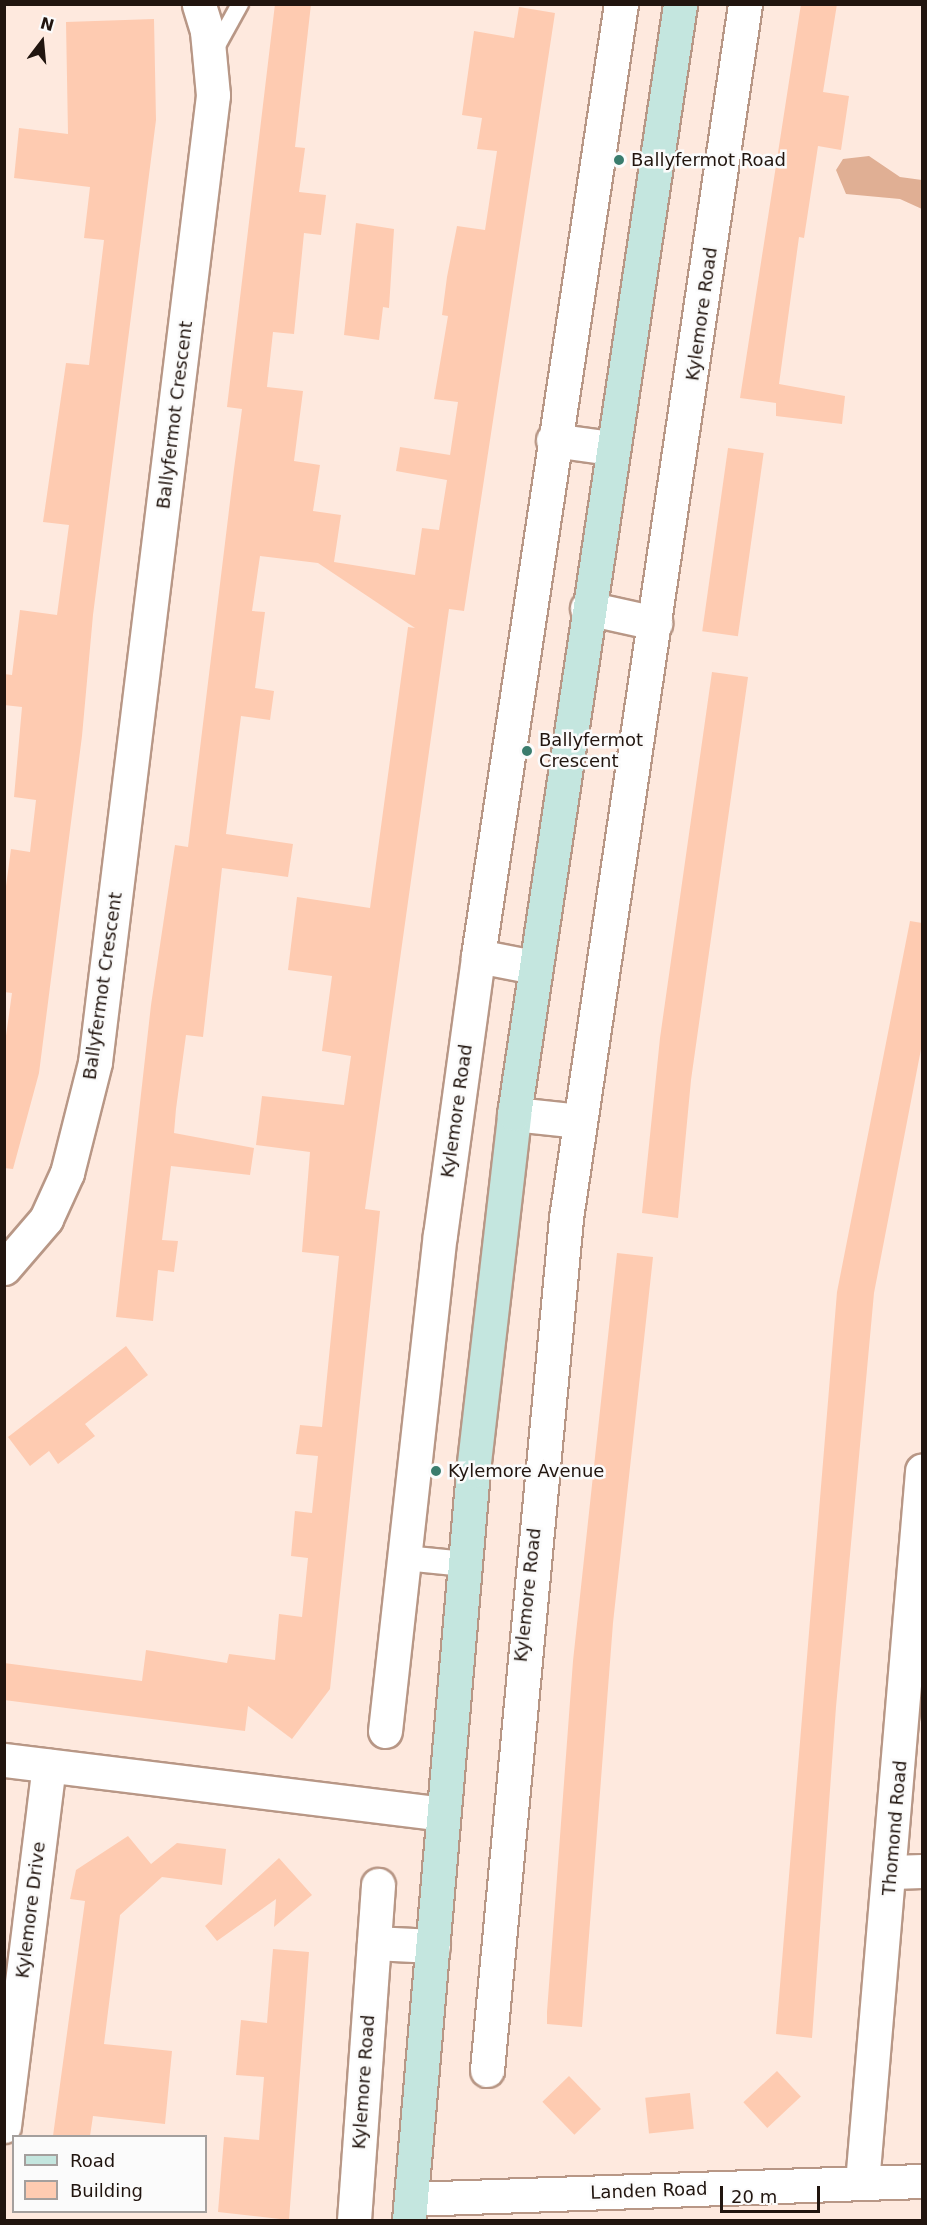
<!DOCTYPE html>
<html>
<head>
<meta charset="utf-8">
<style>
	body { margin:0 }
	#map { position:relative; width:927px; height:2225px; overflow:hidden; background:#fee9de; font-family:"DejaVu Sans",sans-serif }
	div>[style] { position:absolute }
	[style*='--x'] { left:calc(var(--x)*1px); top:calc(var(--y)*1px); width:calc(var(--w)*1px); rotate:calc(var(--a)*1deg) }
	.green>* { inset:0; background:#e0af94 }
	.building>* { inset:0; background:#fecbb1; transform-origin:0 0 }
	.roads { filter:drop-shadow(2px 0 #b89786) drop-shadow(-2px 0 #b89786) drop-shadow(0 2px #b89786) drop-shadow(0 -2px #b89786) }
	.service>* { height:16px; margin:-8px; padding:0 8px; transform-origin:8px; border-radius:8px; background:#fff }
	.pedestrian>* { height:24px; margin:-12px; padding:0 12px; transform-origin:12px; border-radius:12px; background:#fff }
	.minor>* { height:33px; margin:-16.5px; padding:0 16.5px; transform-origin:16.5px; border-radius:16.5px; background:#fff }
	.secondary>* { height:33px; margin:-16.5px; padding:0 16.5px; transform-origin:16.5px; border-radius:16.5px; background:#c4e6df }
	.dots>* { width:16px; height:16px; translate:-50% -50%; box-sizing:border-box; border:3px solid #fbfbfb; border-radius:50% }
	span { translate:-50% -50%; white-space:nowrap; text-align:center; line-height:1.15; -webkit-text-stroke:5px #fbfbfb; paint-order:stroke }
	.poi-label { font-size:18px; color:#21150f }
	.left { translate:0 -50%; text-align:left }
	.street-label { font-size:18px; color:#21150f }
	.frame { position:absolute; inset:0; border:6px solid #21150f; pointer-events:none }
	.legend { position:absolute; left:12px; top:2135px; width:195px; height:78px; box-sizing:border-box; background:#fbfbfb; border:2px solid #a49f9d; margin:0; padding:8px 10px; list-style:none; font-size:18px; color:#21150f }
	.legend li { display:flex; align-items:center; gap:12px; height:30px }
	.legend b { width:30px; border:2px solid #a49f9d }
	.north { position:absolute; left:12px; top:12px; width:60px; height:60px; -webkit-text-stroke:4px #fbfbfb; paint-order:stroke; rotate:16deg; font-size:16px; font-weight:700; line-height:24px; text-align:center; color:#21150f }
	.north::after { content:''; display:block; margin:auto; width:21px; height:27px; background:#21150f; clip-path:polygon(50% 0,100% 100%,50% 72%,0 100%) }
	.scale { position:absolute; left:720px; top:2186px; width:100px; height:27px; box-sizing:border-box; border:3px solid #21150f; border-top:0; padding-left:8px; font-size:18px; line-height:21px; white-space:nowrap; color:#21150f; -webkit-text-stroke:4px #fbfbfb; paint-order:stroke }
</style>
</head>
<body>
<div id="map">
	<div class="green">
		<div style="clip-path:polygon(869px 156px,900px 177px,922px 180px,922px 209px,900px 199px,846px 194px,836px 170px,843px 159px)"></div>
	</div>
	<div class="building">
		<div style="clip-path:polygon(275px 4px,311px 4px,295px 147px,305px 148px,299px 192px,326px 195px,321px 235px,304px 233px,294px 334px,273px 332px,267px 387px,303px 391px,294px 461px,320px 465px,313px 511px,341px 515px,334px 562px,415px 575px,422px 528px,439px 530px,447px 480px,396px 471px,400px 447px,450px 455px,458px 402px,434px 399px,448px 316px,442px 315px,447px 277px,457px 226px,485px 230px,497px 151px,477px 149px,482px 118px,462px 115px,474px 31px,514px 38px,519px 7px,555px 13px,464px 611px,449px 609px,365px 1209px,380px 1211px,330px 1689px,292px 1739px,248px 1706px,245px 1731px,4px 1700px,4px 1663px,142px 1681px,146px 1650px,227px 1663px,229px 1654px,275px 1660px,279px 1614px,302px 1617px,308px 1558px,291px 1556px,295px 1511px,312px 1513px,318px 1456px,296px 1454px,300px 1425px,322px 1427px,339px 1256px,302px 1252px,310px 1152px,256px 1145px,262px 1096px,344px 1105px,351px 1056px,322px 1051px,332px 976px,288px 970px,297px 897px,370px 908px,408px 627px,415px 628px,318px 563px,260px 556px,252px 611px,265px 612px,255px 688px,274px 691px,270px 720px,241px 716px,226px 834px,293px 844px,288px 877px,222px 868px,203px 1037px,186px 1035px,176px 1109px,174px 1133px,254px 1148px,250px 1175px,171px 1166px,162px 1240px,178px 1241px,174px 1272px,158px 1270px,153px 1321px,116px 1317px,151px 1005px,175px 845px,188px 847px,234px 469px,242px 409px,227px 407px)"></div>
		<div style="clip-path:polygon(801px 4px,837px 4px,823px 92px,849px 96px,841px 150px,818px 146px,804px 238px,799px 237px,779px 384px,845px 396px,842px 424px,776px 416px,776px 403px,740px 398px)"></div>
		<div style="clip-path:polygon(154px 19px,156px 120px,93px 615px,82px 736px,39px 1073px,13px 1169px,4px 1168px,4px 1050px,12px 993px,4px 992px,4px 901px,11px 849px,30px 852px,36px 800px,14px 797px,22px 707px,4px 705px,4px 674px,12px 675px,20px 610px,57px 615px,69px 525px,43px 522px,66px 363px,89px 365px,104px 240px,84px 238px,90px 187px,14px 178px,19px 128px,68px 134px,66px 22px)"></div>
		<div style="clip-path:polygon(356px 223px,394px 229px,389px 308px,383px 307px,379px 340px,344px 335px)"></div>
		<div style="left:728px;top:448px;width:36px;height:185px;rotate:8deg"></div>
		<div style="clip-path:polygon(712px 672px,748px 677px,691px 1080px,678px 1218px,642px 1213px,660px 1038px)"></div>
		<div style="clip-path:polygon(910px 921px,922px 923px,922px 1044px,874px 1293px,836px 1707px,812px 2038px,776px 2034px,837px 1292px)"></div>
		<div style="clip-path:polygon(617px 1253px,653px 1257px,613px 1623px,582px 2027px,547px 2024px,547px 2012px,573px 1661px)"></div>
		<div style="clip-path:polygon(126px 1346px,148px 1375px,85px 1424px,95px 1436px,58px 1464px,49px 1451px,30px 1466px,8px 1437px)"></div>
		<div style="clip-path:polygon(128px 1836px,151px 1864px,177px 1843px,226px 1849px,222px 1885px,162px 1877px,120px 1915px,104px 2044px,172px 2051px,165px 2124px,93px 2116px,90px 2136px,53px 2136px,85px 1901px,70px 1899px,76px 1870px)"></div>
		<div style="clip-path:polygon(279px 1858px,312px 1895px,274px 1927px,276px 1899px,217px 1941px,205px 1926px)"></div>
		<div style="clip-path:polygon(273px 1949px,309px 1952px,289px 2220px,218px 2212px,224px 2137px,259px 2140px,264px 2077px,236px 2075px,241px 2020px,267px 2023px)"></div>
		<div style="left:777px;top:2071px;width:35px;height:46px;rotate:47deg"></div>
		<div style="left:569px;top:2076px;width:46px;height:37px;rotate:46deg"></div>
		<div style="left:690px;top:2093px;width:36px;height:45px;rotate:84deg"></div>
	</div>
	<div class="roads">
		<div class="service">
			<div style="--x:213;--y:53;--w:56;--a:-61.1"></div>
		</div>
		<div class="pedestrian">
			<div style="--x:405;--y:1558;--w:60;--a:5.7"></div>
		</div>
		<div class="minor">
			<div style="--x:553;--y:440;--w:59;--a:7.9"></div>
			<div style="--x:587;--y:608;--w:70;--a:12.4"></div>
			<div style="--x:478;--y:956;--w:57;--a:11.1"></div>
			<div style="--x:514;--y:1114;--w:66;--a:6.1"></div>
			<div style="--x:4;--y:1268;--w:65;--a:-49.4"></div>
			<div style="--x:46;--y:1219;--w:51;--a:-65.5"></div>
			<div style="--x:67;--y:1173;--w:114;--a:-75.8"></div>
			<div style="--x:95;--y:1062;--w:974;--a:-83.04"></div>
			<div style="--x:213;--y:95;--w:64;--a:-95.4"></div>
			<div style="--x:207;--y:31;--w:28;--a:-107"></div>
			<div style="--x:385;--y:1731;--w:499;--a:-83.7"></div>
			<div style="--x:440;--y:1235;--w:282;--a:-82.2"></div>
			<div style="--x:478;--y:956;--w:963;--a:-81.46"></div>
			<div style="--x:4;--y:1760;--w:442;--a:7"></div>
			<div style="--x:892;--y:1872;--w:30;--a:-2"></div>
			<div style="--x:374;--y:1943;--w:59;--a:2.9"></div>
			<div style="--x:487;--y:2070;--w:856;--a:-84.7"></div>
			<div style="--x:566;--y:1218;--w:1227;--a:-81.61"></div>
			<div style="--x:4;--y:2126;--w:363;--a:-82.9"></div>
			<div style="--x:862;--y:2183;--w:715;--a:-85.18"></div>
			<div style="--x:411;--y:2199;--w:511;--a:-2.02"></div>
			<div style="--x:354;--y:2220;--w:336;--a:-85.9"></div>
		</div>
		<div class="secondary">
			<div style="--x:409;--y:2220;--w:752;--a:-85.12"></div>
			<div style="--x:473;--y:1471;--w:359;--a:-83.4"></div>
			<div style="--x:514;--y:1114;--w:1122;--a:-81.49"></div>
		</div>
	</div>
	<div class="dots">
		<div style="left:619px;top:160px;background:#3a7c6d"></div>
		<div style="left:527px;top:751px;background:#3a7c6d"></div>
		<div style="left:436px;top:1471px;background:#3a7c6d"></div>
	</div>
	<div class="poi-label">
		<span class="left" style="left:631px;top:160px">Ballyfermot Road</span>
		<span class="left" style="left:539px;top:751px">Ballyfermot<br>Crescent</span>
		<span class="left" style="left:448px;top:1471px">Kylemore Avenue</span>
	</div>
	<div class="street-label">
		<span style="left:702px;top:314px;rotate:-82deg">Kylemore Road</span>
		<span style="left:175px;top:415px;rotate:-83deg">Ballyfermot Crescent</span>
		<span style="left:103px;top:986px;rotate:-82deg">Ballyfermot Crescent</span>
		<span style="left:457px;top:1111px;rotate:-82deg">Kylemore Road</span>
		<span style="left:528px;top:1595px;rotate:-84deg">Kylemore Road</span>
		<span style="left:895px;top:1828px;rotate:-85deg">Thomond Road</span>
		<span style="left:31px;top:1910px;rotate:-83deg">Kylemore Drive</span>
		<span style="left:364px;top:2082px;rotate:-86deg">Kylemore Road</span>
		<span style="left:649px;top:2191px;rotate:-2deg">Landen Road</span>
	</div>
	<div class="frame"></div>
	<ul class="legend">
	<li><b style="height:8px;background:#c4e6df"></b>Road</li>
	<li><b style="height:16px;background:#fecbb1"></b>Building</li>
	</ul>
	<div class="north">N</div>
	<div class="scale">20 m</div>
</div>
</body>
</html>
